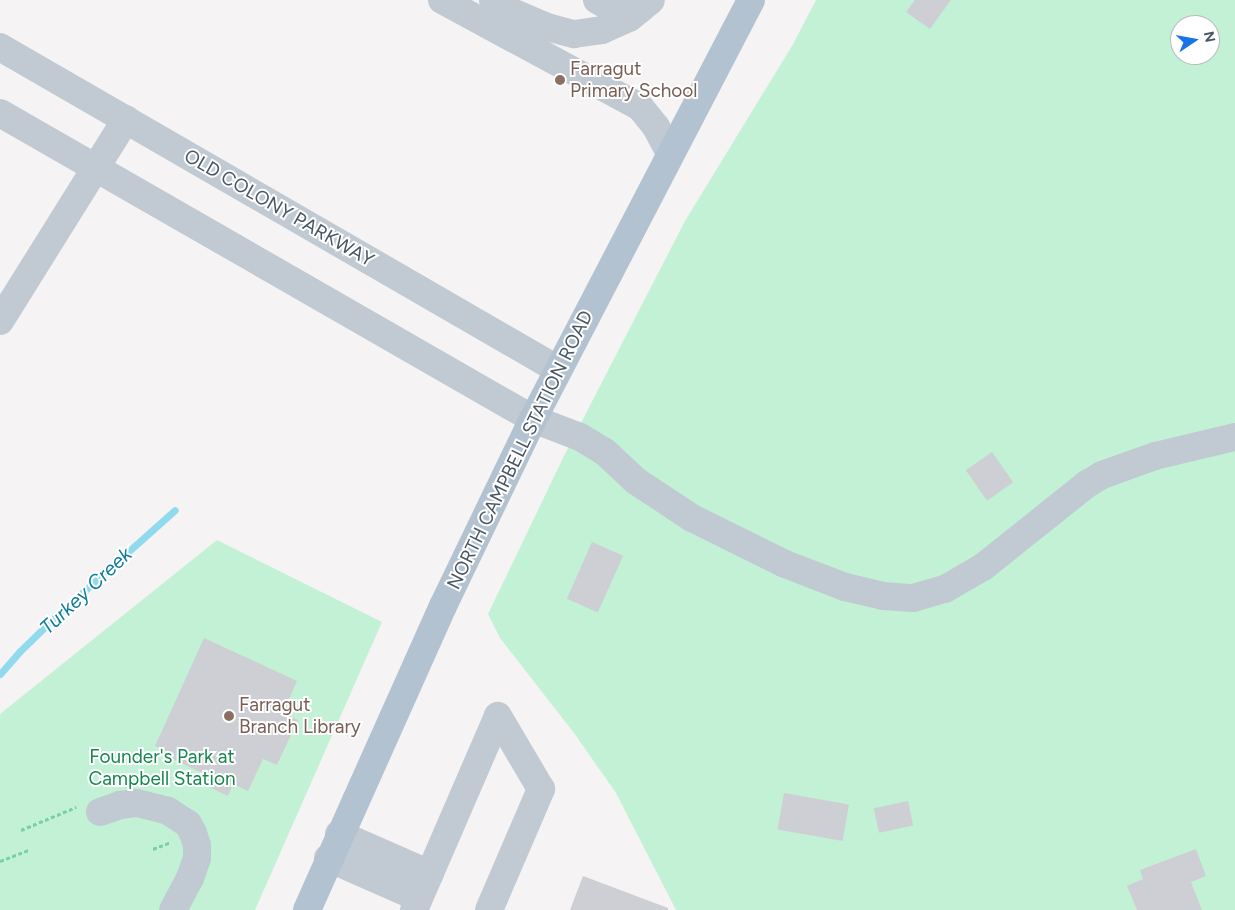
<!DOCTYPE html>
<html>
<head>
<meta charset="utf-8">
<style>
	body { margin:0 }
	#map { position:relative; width:1235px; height:910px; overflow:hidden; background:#f5f3f3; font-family:Figtree,sans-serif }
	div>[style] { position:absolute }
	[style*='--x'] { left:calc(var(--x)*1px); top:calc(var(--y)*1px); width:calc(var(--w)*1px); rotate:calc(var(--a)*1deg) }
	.green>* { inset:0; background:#c3f1d5 }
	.stream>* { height:7px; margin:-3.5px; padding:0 3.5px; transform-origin:3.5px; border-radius:3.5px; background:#90daee }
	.building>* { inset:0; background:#cdcfd5; transform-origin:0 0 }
	.path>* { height:3px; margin-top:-1.5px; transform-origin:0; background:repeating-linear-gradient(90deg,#7ad0a6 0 4px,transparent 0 6.5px) }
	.minor>* { height:28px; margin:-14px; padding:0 14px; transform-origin:14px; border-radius:14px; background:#c1cad2 }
	.major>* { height:28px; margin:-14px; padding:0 14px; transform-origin:14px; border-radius:14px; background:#b3c2d1 }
	.dots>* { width:14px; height:14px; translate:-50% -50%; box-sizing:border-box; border:2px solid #fff; border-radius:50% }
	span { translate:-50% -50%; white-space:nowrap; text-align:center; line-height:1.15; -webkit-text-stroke:4px #fff; paint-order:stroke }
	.education-label { font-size:19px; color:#785e54 }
	.left { translate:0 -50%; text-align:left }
	.street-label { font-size:19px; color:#4a5661 }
	.park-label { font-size:19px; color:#17864f }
	.water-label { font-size:20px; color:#0c7c9b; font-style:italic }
	.north { position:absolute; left:1170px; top:15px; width:50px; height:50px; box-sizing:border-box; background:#fff; border:1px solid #b7bbc0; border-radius:50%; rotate:78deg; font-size:14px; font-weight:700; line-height:20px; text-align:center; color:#4a5661 }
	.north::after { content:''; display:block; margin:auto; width:18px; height:22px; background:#1a73e8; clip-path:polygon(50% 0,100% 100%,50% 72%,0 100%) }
</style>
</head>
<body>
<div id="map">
	<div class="green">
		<div style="clip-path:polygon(evenodd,816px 0,1235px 0,1235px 910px,676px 910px,616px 793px,574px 733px,500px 638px,488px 614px,564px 456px,685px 221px,792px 46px,816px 0,1180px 25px,1210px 25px,1210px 55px,1180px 55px,1180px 25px)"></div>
		<div style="clip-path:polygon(217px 540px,382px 622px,255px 910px,0 910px,0 714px)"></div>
	</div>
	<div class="stream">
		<div style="--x:0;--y:674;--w:30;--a:-49"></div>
		<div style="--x:20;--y:651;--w:50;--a:-44.2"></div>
		<div style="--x:56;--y:616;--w:159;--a:-41.7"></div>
	</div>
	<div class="building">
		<div style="clip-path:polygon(915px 0,951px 0,930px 29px,906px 12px)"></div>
		<div style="left:992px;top:452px;width:37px;height:32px;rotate:55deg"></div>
		<div style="left:592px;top:542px;width:34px;height:62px;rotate:24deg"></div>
		<div style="clip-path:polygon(204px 638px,297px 681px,283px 713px,298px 720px,277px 765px,263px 759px,248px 791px,233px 784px,228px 796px,201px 783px,205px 774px,168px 757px,170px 753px,155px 746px)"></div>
		<div style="left:784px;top:793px;width:66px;height:37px;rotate:10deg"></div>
		<div style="left:908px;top:801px;width:25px;height:35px;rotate:78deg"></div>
		<div style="clip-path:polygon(1196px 849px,1206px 876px,1191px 882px,1202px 910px,1137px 910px,1127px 886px,1143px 879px,1140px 870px)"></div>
		<div style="clip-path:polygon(583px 876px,668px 908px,668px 910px,570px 910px)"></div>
	</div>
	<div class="path">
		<div style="--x:21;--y:830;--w:60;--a:-22.7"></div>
		<div style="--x:153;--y:849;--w:19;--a:-21"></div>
		<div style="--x:0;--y:861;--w:31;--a:-21"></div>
	</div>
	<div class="minor">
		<div style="--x:442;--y:0;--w:225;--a:28.4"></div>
		<div style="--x:640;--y:107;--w:26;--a:51"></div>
		<div style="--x:656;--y:127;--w:30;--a:62"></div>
		<div style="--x:493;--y:0;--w:8;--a:50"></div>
		<div style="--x:498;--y:6;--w:53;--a:23.2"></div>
		<div style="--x:547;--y:27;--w:28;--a:15"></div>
		<div style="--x:574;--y:34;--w:28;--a:-8"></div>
		<div style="--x:602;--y:30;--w:30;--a:-24"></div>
		<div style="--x:629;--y:18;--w:28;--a:-39"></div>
		<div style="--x:597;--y:0;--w:20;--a:30"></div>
		<div style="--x:614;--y:10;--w:25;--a:0"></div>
		<div style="--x:0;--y:47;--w:643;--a:30.03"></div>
		<div style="--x:0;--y:113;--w:615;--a:29.86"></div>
		<div style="--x:533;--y:419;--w:50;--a:21"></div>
		<div style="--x:580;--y:437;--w:29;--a:31"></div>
		<div style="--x:605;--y:452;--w:42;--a:43.1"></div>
		<div style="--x:636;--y:481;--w:67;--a:33.5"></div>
		<div style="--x:692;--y:518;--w:104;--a:26.3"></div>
		<div style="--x:785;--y:564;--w:64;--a:21"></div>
		<div style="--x:845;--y:587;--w:39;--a:13"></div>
		<div style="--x:883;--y:596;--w:30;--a:4"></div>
		<div style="--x:913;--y:598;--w:33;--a:-16"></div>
		<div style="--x:945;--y:589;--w:44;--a:-30.1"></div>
		<div style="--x:983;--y:567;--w:133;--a:-38.6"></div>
		<div style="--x:1087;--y:484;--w:17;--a:-31"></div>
		<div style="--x:1102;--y:475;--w:56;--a:-19.7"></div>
		<div style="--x:1155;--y:456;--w:82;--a:-13.4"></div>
		<div style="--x:0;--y:321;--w:238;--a:-58"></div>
		<div style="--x:100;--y:812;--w:21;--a:-19"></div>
		<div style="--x:120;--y:805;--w:17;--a:-7"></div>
		<div style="--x:137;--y:803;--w:32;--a:14"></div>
		<div style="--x:168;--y:811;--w:24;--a:33"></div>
		<div style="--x:188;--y:824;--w:10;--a:61"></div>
		<div style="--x:193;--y:833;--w:13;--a:72"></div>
		<div style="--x:197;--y:845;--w:13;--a:90"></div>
		<div style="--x:197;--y:858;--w:21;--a:109"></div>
		<div style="--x:190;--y:878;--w:36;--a:118"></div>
		<div style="--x:339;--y:834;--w:99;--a:23.7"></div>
		<div style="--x:328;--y:858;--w:99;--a:23.7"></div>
		<div style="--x:414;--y:910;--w:211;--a:-66.6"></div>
		<div style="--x:489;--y:910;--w:132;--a:-66.7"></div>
		<div style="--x:541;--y:789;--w:85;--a:-120.5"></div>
	</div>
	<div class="major">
		<div style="--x:307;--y:910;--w:333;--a:-65.9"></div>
		<div style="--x:443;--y:606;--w:208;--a:-64.3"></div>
		<div style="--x:533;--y:419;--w:472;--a:-62.5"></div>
	</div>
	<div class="dots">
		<div style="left:560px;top:80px;background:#8d6e63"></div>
		<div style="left:229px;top:716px;background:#8d6e63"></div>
	</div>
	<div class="education-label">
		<span class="left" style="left:570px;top:80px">Farragut<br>Primary School</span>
		<span class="left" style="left:239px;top:716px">Farragut<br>Branch Library</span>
	</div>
	<div class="street-label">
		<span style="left:279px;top:208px;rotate:30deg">OLD COLONY PARKWAY</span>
		<span style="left:520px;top:450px;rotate:-64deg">NORTH CAMPBELL STATION ROAD</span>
	</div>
	<div class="park-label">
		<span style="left:162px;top:768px">Founder's Park at<br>Campbell Station</span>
	</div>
	<div class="water-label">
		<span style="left:86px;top:591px;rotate:-43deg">Turkey Creek</span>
	</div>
	<div class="north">N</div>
</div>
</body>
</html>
